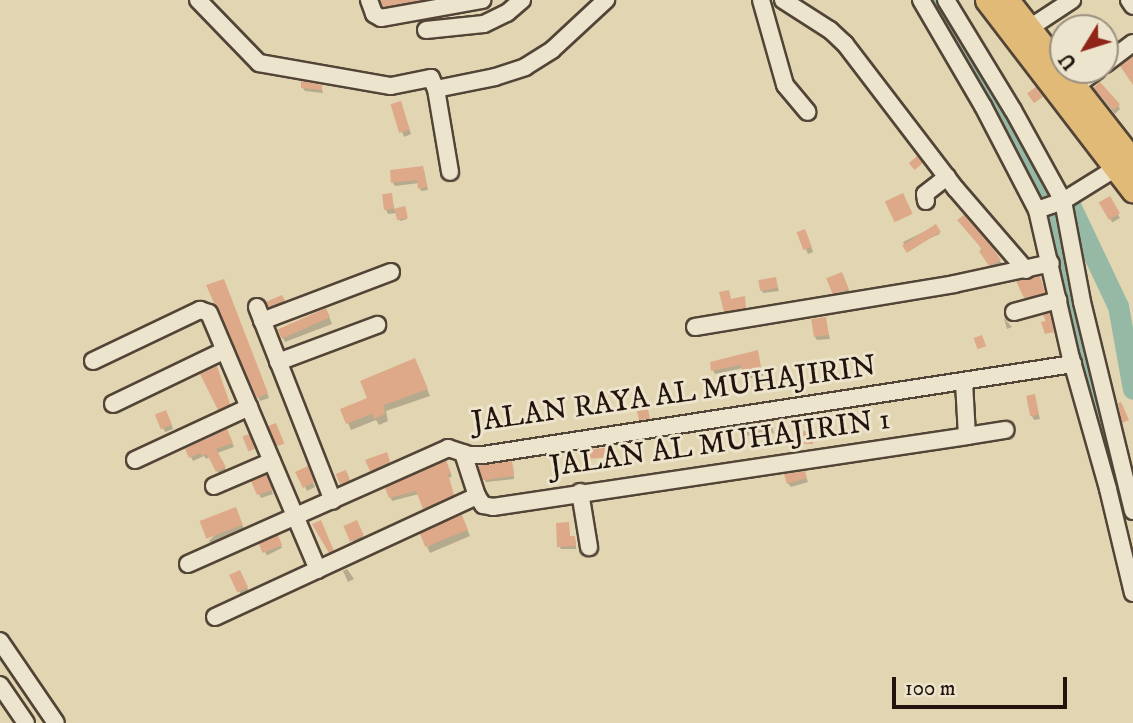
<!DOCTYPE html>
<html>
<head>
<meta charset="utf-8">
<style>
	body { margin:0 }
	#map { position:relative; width:1133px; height:723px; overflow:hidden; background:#e2d5b1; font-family:"IM FELL DW Pica",serif }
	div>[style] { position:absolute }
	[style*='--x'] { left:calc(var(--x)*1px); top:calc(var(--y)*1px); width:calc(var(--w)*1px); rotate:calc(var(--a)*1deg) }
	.shadow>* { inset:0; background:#0003; transform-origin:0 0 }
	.canal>* { height:12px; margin:-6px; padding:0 6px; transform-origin:6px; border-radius:6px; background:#96b9a6 }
	.river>* { height:21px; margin:-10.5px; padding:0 10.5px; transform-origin:10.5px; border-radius:10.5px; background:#96b9a6 }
	.building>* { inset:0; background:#dea988; transform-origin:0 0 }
	.roads { filter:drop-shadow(2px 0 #524436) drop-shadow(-2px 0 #524436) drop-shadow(0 2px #524436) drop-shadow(0 -2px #524436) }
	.minor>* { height:16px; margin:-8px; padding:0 8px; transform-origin:8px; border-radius:8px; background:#ece4cc }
	.highway>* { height:23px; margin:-11.5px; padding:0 11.5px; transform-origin:11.5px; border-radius:11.5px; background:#e1ba78 }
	span { translate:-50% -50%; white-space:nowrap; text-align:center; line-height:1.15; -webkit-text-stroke:6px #ece4cc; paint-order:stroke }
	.street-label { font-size:30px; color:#22130d }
	.north { position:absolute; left:1049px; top:14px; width:70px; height:70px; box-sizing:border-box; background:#ece4cc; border:2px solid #9b9080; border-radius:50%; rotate:232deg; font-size:19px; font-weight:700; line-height:28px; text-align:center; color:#22130d }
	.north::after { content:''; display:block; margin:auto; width:24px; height:32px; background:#8f2418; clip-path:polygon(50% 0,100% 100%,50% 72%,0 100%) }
	.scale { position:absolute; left:892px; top:677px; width:175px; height:32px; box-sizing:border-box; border:4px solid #22130d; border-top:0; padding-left:9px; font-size:21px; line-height:24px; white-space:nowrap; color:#22130d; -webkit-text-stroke:5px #ece4cc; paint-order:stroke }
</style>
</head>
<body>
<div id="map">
	<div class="shadow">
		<div style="clip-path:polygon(382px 0,423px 0,424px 4px,387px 10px)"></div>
		<div style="clip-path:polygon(321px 86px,323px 93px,305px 91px,302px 87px)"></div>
		<div style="clip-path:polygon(1098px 92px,1118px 105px,1120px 109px,1115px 114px)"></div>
		<div style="clip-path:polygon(392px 105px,402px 107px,411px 134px,404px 137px)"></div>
		<div style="clip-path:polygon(424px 170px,428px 190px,421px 191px,419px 183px,395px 186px,393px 183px,392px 171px)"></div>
		<div style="clip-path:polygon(391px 195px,395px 211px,404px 208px,407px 219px,400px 221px,397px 213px,388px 214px,386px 210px)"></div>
		<div style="left:1109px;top:199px;width:22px;height:9px;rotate:60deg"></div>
		<div style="clip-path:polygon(964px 217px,1000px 261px,1002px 264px,992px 269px)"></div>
		<div style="clip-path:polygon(936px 226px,940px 234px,906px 248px,903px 242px)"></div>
		<div style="clip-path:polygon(799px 234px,807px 235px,813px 252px,808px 254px)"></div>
		<div style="clip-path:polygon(844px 278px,850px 293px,836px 297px,834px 293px)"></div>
		<div style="clip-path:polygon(775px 279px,779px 291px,763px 293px,761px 289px)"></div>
		<div style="clip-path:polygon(1041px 282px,1046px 297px,1028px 302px,1018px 283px)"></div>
		<div style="clip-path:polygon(225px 285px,269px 398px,260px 401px,258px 397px)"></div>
		<div style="clip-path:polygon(282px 297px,286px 305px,272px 310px,268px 303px)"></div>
		<div style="clip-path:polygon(744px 298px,746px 311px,727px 314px,725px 311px)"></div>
		<div style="clip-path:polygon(329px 316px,332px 324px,285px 342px,282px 336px)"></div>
		<div style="clip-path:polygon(825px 318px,830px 339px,817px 340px,815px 337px)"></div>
		<div style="clip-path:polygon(1004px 318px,1012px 327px,1007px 329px)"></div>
		<div style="clip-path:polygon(757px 352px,763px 376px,746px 379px,743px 368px,715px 374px,713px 370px)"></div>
		<div style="clip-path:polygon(418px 367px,430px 396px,386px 411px,388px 421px,379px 425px,376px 420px,351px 430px,348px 423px,369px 399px)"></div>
		<div style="clip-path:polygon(218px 372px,231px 408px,222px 413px,203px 374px)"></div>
		<div style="clip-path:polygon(1034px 396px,1040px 419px,1034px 420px,1032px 416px)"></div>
		<div style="clip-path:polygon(168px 416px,173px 429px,165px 432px,163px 428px)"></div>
		<div style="clip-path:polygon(771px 423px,774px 433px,745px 436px,743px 432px)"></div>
		<div style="clip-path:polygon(229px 435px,234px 447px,217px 453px,227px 472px,220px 475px,210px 457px,206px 459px,204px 456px,193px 461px,187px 449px)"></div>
		<div style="clip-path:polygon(386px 455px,390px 464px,372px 472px,368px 461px)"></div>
		<div style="clip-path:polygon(445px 463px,452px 476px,449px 478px,454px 499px,427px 512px,419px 494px,392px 501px,387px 489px)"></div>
		<div style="clip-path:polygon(513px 466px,514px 479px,486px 482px,484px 479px)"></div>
		<div style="clip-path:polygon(309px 472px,315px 487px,307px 491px,298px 473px)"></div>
		<div style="clip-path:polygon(806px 477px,808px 482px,791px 487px,788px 483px)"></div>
		<div style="clip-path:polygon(268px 481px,273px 494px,261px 498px,253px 482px)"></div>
		<div style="clip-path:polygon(237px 513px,244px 529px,211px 544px,209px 541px)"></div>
		<div style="clip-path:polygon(464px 522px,470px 536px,430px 553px,427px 547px)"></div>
		<div style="left:356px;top:523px;width:20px;height:11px;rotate:63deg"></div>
		<div style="clip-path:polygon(569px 527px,570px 538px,576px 541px,576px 549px,561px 549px,559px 546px)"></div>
		<div style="left:277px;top:538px;width:11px;height:17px;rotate:63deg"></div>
		<div style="clip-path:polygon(347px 569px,354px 579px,348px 582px,343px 571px)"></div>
		<div style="clip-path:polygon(239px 573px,249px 591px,241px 595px,232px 576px)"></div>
	</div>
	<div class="canal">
		<div style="--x:934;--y:0;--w:215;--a:60.1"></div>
		<div style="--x:1041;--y:186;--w:32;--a:68"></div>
		<div style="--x:1053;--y:216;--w:263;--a:77.3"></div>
	</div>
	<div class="river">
		<div style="--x:1069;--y:203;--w:114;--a:64.6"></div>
		<div style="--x:1118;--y:306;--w:84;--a:79.8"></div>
	</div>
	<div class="building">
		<div style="clip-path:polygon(380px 0,422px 0,383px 7px)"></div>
		<div style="clip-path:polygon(1133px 56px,1133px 85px,1120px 66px)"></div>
		<div style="clip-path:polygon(301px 81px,322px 85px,322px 90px,301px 88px)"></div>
		<div style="left:1100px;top:82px;width:30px;height:9px;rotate:48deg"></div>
		<div style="left:1036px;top:87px;width:12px;height:11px;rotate:55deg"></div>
		<div style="left:401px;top:101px;width:30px;height:11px;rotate:73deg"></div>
		<div style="left:917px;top:156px;width:9px;height:11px;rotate:49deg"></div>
		<div style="clip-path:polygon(423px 166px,427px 187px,418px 189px,417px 180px,391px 183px,390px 170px)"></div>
		<div style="left:392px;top:193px;width:16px;height:10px;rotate:83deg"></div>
		<div style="left:903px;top:193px;width:23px;height:20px;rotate:65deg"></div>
		<div style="left:1110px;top:196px;width:20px;height:13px;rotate:60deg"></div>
		<div style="left:405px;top:206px;width:12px;height:11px;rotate:76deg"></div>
		<div style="clip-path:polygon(964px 215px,994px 250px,1001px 260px,989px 266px,979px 251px,982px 249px,957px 220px)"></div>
		<div style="left:936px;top:224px;width:9px;height:40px;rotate:58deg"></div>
		<div style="left:805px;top:229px;width:19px;height:9px;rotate:69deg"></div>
		<div style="left:842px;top:272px;width:18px;height:17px;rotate:68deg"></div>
		<div style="clip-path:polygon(1040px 276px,1045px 293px,1024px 298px,1016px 281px)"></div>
		<div style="left:776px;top:277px;width:11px;height:18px;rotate:80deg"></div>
		<div style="clip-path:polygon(224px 279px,268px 393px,257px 398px,206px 285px)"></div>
		<div style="clip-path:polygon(729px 290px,731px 299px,745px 296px,746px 308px,724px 312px,719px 292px)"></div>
		<div style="clip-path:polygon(282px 295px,285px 301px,268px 307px,266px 302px)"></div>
		<div style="left:326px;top:308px;width:10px;height:53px;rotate:66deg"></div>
		<div style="clip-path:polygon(1050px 313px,1054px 332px,1045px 334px,1041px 322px,1046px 321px,1043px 315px)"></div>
		<div style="left:826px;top:317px;width:18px;height:15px;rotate:81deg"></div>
		<div style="left:982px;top:335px;width:12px;height:9px;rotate:70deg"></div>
		<div style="clip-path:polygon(758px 350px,762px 373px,743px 376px,741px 365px,711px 371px,710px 362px)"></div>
		<div style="clip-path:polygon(415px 358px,428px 389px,384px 405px,385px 414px,374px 419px,372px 414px,346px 424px,340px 409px,367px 398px,360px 381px)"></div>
		<div style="clip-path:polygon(217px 366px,230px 404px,218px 410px,200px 374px)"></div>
		<div style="left:1035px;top:394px;width:21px;height:9px;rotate:79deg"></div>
		<div style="clip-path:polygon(1121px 402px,1129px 420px,1122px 423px,1118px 403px)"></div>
		<div style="clip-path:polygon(648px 409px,650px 419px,639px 420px,637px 411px)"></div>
		<div style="left:166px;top:410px;width:16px;height:12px;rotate:68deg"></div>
		<div style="left:772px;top:421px;width:8px;height:32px;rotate:83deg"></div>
		<div style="left:276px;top:423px;width:22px;height:9px;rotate:68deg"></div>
		<div style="clip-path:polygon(227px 429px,233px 443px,216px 449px,226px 467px,216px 472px,207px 454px,202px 456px,200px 453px,189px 458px,185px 449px)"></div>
		<div style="left:803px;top:431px;width:10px;height:13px"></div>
		<div style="left:249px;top:434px;width:16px;height:7px;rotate:68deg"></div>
		<div style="clip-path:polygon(614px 447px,614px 457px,586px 459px,584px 450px)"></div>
		<div style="clip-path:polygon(387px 452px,390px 462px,370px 471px,365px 460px)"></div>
		<div style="clip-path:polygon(446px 460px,451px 473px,448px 474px,454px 495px,423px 509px,416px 491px,389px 498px,385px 488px)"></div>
		<div style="left:512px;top:461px;width:15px;height:34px;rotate:82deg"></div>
		<div style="clip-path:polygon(308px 466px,314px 482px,303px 488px,295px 472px)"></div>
		<div style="left:346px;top:470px;width:11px;height:11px;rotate:68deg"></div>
		<div style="clip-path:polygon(805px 471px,807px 478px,787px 484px,784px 474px)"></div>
		<div style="clip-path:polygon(266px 475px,273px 490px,257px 495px,251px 481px)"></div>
		<div style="left:236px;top:507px;width:19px;height:39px;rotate:69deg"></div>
		<div style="left:462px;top:515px;width:16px;height:46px;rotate:68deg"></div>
		<div style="clip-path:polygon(321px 520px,334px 551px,329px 553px,312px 524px)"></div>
		<div style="left:357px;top:520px;width:17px;height:15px;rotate:66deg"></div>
		<div style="clip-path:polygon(569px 522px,570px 536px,575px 536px,576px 546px,557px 547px,556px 523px)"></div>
		<div style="left:278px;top:535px;width:11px;height:21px;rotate:68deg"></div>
		<div style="left:240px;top:570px;width:19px;height:12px;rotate:65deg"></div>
	</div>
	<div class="roads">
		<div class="minor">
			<div style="--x:198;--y:0;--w:88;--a:45.9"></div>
			<div style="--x:259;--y:63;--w:134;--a:9.9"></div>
			<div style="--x:391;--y:86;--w:41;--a:-11.3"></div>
			<div style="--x:431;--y:78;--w:12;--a:66"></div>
			<div style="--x:436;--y:89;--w:60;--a:-11.5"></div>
			<div style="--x:495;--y:77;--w:32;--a:-18"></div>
			<div style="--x:525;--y:67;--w:32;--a:-32"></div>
			<div style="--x:552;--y:50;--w:74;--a:-42.8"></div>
			<div style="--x:369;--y:0;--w:15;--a:70"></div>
			<div style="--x:374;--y:14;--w:8;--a:30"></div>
			<div style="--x:381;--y:18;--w:103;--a:-10.1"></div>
			<div style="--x:761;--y:0;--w:88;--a:74.2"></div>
			<div style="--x:785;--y:85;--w:35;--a:50"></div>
			<div style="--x:783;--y:0;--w:56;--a:32.6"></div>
			<div style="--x:830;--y:30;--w:21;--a:43"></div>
			<div style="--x:845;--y:44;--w:183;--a:52.6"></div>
			<div style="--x:956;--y:189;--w:107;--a:49.2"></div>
			<div style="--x:921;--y:0;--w:123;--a:59.7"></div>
			<div style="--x:983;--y:106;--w:117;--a:62.6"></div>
			<div style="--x:1037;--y:210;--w:152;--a:77.1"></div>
			<div style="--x:1071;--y:358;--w:136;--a:74.2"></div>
			<div style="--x:1108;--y:489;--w:107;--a:76.5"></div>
			<div style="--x:946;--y:0;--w:129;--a:58.7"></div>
			<div style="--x:1013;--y:110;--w:104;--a:61.2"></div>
			<div style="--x:1063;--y:201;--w:103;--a:79.3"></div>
			<div style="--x:1082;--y:302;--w:215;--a:76.3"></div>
			<div style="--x:1129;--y:0;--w:7;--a:56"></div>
			<div style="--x:1028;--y:29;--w:53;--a:-33.4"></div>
			<div style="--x:426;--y:30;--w:58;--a:-5.9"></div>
			<div style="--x:484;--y:24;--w:25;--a:-26"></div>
			<div style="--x:507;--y:13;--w:20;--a:-41"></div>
			<div style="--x:1105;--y:64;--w:35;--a:-37"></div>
			<div style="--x:1074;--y:87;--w:29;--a:-36"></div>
			<div style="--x:436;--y:89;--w:84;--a:80.4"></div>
			<div style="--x:926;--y:201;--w:7;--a:-98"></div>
			<div style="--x:925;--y:194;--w:28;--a:-38"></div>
			<div style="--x:1037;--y:210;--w:28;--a:-19"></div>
			<div style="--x:1063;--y:201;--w:62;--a:-31.9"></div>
			<div style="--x:257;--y:307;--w:208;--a:68.6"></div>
			<div style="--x:1014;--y:312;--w:46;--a:-15.3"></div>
			<div style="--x:262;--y:321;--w:138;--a:-20.8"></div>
			<div style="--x:695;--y:327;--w:263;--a:-9.4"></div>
			<div style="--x:954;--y:284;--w:99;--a:-12.2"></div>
			<div style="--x:93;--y:361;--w:119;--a:-25.5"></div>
			<div style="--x:200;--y:310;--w:9;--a:18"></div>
			<div style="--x:209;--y:313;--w:279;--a:67"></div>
			<div style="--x:278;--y:362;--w:106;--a:-20.5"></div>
			<div style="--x:113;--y:404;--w:124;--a:-25.7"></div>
			<div style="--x:967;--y:436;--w:39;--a:-9"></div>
			<div style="--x:463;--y:453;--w:45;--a:72"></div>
			<div style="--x:477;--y:496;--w:11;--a:56"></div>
			<div style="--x:483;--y:505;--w:10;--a:11"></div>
			<div style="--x:493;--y:507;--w:479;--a:-8.5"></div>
			<div style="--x:967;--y:436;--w:54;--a:-93.2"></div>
			<div style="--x:135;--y:460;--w:126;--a:-24.9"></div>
			<div style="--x:214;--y:486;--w:63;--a:-23.3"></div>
			<div style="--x:580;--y:492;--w:56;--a:80.7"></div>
			<div style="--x:188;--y:564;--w:285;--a:-24"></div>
			<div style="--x:448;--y:448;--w:22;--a:18"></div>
			<div style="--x:469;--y:455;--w:14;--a:0"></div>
			<div style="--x:483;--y:455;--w:597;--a:-8.77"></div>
			<div style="--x:215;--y:617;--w:289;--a:-24.8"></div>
			<div style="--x:0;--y:641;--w:99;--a:55.7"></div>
			<div style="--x:0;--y:685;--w:46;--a:55.6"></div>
		</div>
		<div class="highway">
			<div style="--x:987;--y:0;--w:240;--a:52.5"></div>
			<div style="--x:1007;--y:0;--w:204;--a:52"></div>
		</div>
	</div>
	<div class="street-label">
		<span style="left:674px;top:395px;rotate:-8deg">JALAN RAYA AL MUHAJIRIN</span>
		<span style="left:720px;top:444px;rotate:-8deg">JALAN AL MUHAJIRIN 1</span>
	</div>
	<div class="north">U</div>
	<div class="scale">100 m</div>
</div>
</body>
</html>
